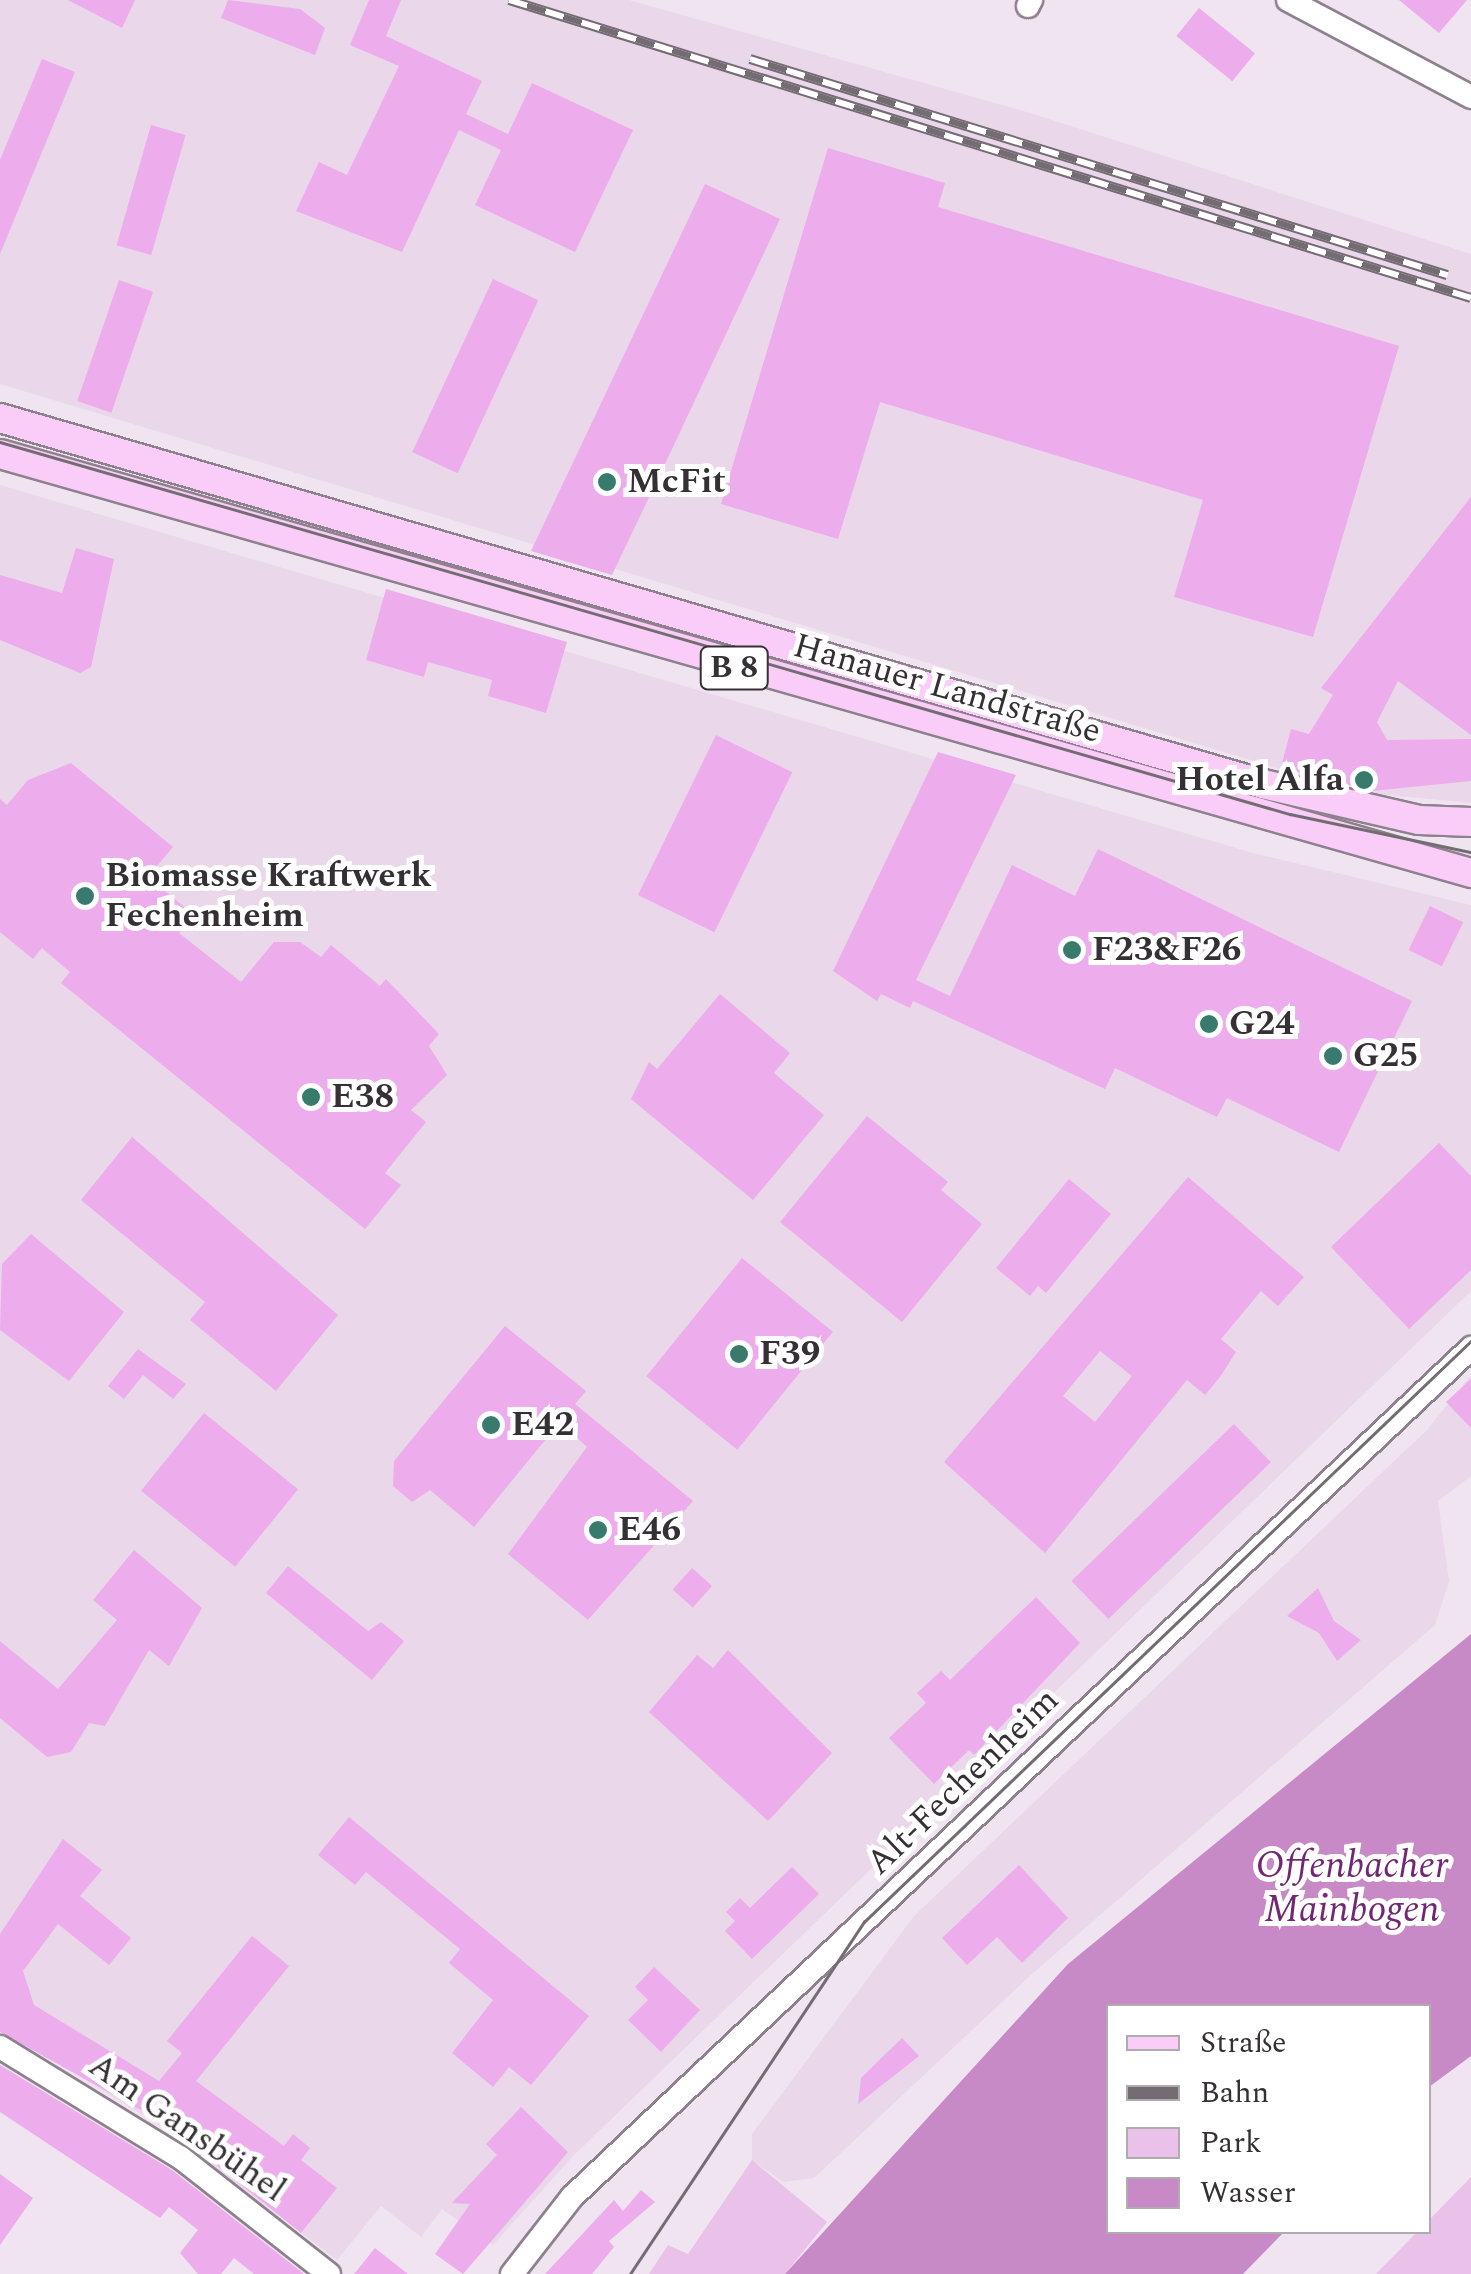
<!DOCTYPE html>
<html>
<head>
<meta charset="utf-8">
<style>
	body { margin:0 }
	#map { position:relative; width:1471px; height:2274px; overflow:hidden; background:#f1e4f1; font-family:Spectral,serif }
	div>[style] { position:absolute }
	[style*='--x'] { left:calc(var(--x)*1px); top:calc(var(--y)*1px); width:calc(var(--w)*1px); rotate:calc(var(--a)*1deg) }
	.built>* { inset:0; background:#ead7ea }
	.green>* { inset:0; background:#eac1e9 }
	.water>* { inset:0; background:#c88ac7 }
	.building>* { inset:0; background:#edacec; transform-origin:0 0 }
	.roads { filter:drop-shadow(2px 0 #8d818d) drop-shadow(-2px 0 #8d818d) drop-shadow(0 2px #8d818d) drop-shadow(0 -2px #8d818d) }
	.minor>* { height:22px; margin:-11px; padding:0 11px; transform-origin:11px; border-radius:11px; background:#fff }
	.major>* { height:28px; margin:-14px; padding:0 14px; transform-origin:14px; border-radius:14px; background:#facdf9 }
	.tram>* { height:2.5px; margin:-1.25px; padding:0 1.25px; transform-origin:1.25px; border-radius:1.25px; background:#746c73 }
	.rail>* { height:10px; margin-top:-5px; transform-origin:0; background:repeating-linear-gradient(90deg,#fff 0 19px,#746c73 0 38px); box-sizing:border-box; border-block:2px solid #746c73 }
	.dots>* { width:28px; height:28px; translate:-50% -50%; box-sizing:border-box; border:5px solid #fff; border-radius:50% }
	span { translate:-50% -50%; white-space:nowrap; text-align:center; line-height:1.15; -webkit-text-stroke:10px #fff; paint-order:stroke }
	.shield-label span { padding:2px 8px; background:#fff; border:2px solid; border-radius:8px; -webkit-text-stroke-width:0 }
	.shield-label { font-size:32px; color:#353034; font-weight:700 }
	.poi-label { font-size:35px; color:#353034; font-weight:700 }
	.left { translate:0 -50%; text-align:left }
	.right { translate:-100% -50%; text-align:right }
	.street-label { font-size:35px; color:#353034 }
	.water-label { font-size:38px; color:#712773; font-style:italic }
	.legend { position:absolute; left:1106px; top:2004px; width:325px; height:230px; box-sizing:border-box; background:#fff; border:2px solid #aeacae; margin:0; padding:12px 18px; list-style:none; font-size:30px; color:#353034 }
	.legend li { display:flex; align-items:center; gap:20px; height:50px }
	.legend b { width:50px; border:2px solid #aeacae }
</style>
</head>
<body>
<div id="map">
	<div class="built">
		<div style="clip-path:polygon(0 0,629px 0,1027px 112px,1471px 254px,1471px 803px,1357px 792px,0 384px)"></div>
		<div style="clip-path:polygon(0 485px,1253px 853px,1471px 905px,1471px 1291px,574px 2155px,493px 2245px,442px 2209px,421px 2237px,381px 2206px,337px 2260px,164px 2128px,0 2028px)"></div>
		<div style="clip-path:polygon(1471px 1375px,1471px 1476px,1438px 1501px,1449px 1581px,1435px 1625px,1032px 1974px,814px 2178px,783px 2182px,752px 2160px,752px 2134px,914px 1916px,1427px 1430px)"></div>
	</div>
	<div class="green">
		<div style="clip-path:polygon(752px 2160px,827px 2222px,785px 2274px,649px 2274px,668px 2245px,688px 2254px)"></div>
		<div style="clip-path:polygon(1471px 2177px,1471px 2274px,1376px 2274px,1417px 2232px,1428px 2232px,1429px 2220px)"></div>
	</div>
	<div class="water">
		<div style="clip-path:polygon(1471px 1634px,1471px 2056px,1429px 2087px,1428px 2006px,1108px 2006px,1108px 2232px,1284px 2232px,1243px 2274px,785px 2274px,1068px 1964px)"></div>
	</div>
	<div class="building">
		<div style="clip-path:polygon(68px 0,135px 0,122px 28px)"></div>
		<div style="clip-path:polygon(228px 0,300px 9px,325px 28px,315px 55px,221px 18px)"></div>
		<div style="clip-path:polygon(369px 0,401px 0,386px 36px,482px 81px,466px 114px,508px 134px,532px 83px,633px 130px,575px 252px,475px 205px,501px 150px,459px 130px,402px 252px,296px 211px,319px 162px,347px 175px,399px 66px,350px 45px)"></div>
		<div style="clip-path:polygon(1399px 0,1467px 0,1439px 33px)"></div>
		<div style="left:1199px;top:8px;width:72px;height:36px;rotate:39deg"></div>
		<div style="clip-path:polygon(42px 59px,75px 72px,0 254px,0 160px)"></div>
		<div style="left:151px;top:125px;width:36px;height:125px;rotate:16deg"></div>
		<div style="clip-path:polygon(828px 148px,945px 183px,938px 207px,1399px 346px,1313px 637px,1174px 597px,1203px 500px,880px 402px,838px 539px,721px 504px)"></div>
		<div style="clip-path:polygon(705px 184px,780px 219px,673px 447px,612px 575px,531px 551px)"></div>
		<div style="left:493px;top:279px;width:50px;height:191px;rotate:25deg"></div>
		<div style="left:119px;top:280px;width:36px;height:128px;rotate:19deg"></div>
		<div style="clip-path:polygon(1471px 497px,1471px 735px,1398px 681px,1377px 722px,1387px 740px,1471px 739px,1471px 781px,1372px 791px,1281px 767px,1291px 729px,1309px 734px,1333px 695px,1321px 688px)"></div>
		<div style="clip-path:polygon(76px 548px,114px 559px,91px 667px,80px 673px,0 640px,0 575px,62px 593px)"></div>
		<div style="clip-path:polygon(386px 589px,567px 642px,546px 713px,488px 696px,492px 680px,428px 662px,424px 677px,366px 660px)"></div>
		<div style="left:716px;top:735px;width:85px;height:178px;rotate:26deg"></div>
		<div style="clip-path:polygon(938px 752px,1016px 775px,916px 980px,950px 996px,1012px 865px,1075px 896px,1098px 849px,1412px 1001px,1339px 1152px,1227px 1098px,1217px 1117px,1115px 1068px,1105px 1089px,913px 1001px,910px 1008px,881px 994px,877px 1001px,833px 971px)"></div>
		<div style="clip-path:polygon(71px 763px,173px 847px,148px 877px,194px 915px,179px 933px,241px 982px,274px 942px,300px 942px,321px 957px,331px 945px,380px 986px,386px 979px,439px 1034px,429px 1046px,447px 1075px,411px 1110px,426px 1122px,385px 1173px,401px 1185px,365px 1229px,61px 983px,70px 972px,42px 948px,33px 959px,0 932px,0 799px,7px 805px,28px 780px)"></div>
		<div style="left:1430px;top:906px;width:37px;height:49px;rotate:26deg"></div>
		<div style="clip-path:polygon(720px 994px,790px 1053px,774px 1073px,824px 1115px,753px 1200px,631px 1099px,649px 1062px,657px 1069px)"></div>
		<div style="clip-path:polygon(867px 1116px,948px 1182px,941px 1190px,982px 1224px,902px 1322px,780px 1222px)"></div>
		<div style="clip-path:polygon(132px 1137px,338px 1315px,276px 1391px,190px 1320px,205px 1302px,81px 1200px)"></div>
		<div style="clip-path:polygon(1439px 1143px,1471px 1176px,1471px 1270px,1409px 1329px,1331px 1247px)"></div>
		<div style="clip-path:polygon(evenodd,1188px 1177px,1304px 1277px,1278px 1306px,1261px 1291px,1221px 1339px,1236px 1352px,1220px 1377px,1205px 1395px,1187px 1380px,1045px 1553px,944px 1462px,1188px 1177px,1100px 1351px,1132px 1376px,1095px 1422px,1063px 1396px,1100px 1351px)"></div>
		<div style="clip-path:polygon(1069px 1179px,1111px 1214px,1046px 1293px,1038px 1286px,1030px 1296px,996px 1268px)"></div>
		<div style="clip-path:polygon(31px 1234px,124px 1312px,69px 1381px,0 1330px,2px 1264px)"></div>
		<div style="left:742px;top:1258px;width:117px;height:152px;rotate:39deg"></div>
		<div style="clip-path:polygon(505px 1326px,586px 1391px,575px 1404px,693px 1501px,588px 1620px,508px 1554px,587px 1447px,560px 1422px,474px 1527px,430px 1490px,412px 1502px,393px 1486px,394px 1461px)"></div>
		<div style="clip-path:polygon(138px 1349px,186px 1384px,173px 1399px,143px 1375px,124px 1399px,108px 1386px)"></div>
		<div style="clip-path:polygon(1471px 1379px,1471px 1428px,1446px 1402px)"></div>
		<div style="left:204px;top:1413px;width:121px;height:100px;rotate:39deg"></div>
		<div style="left:1234px;top:1424px;width:53px;height:226px;rotate:46deg"></div>
		<div style="clip-path:polygon(134px 1550px,202px 1608px,169px 1666px,149px 1650px,105px 1726px,89px 1723px,71px 1752px,47px 1757px,0 1718px,0 1641px,58px 1689px,117px 1620px,93px 1600px)"></div>
		<div style="clip-path:polygon(288px 1566px,368px 1631px,381px 1622px,404px 1641px,372px 1680px,266px 1593px)"></div>
		<div style="left:692px;top:1568px;width:27px;height:29px;rotate:42deg"></div>
		<div style="clip-path:polygon(1318px 1588px,1334px 1621px,1361px 1640px,1337px 1661px,1319px 1633px,1287px 1616px)"></div>
		<div style="clip-path:polygon(1036px 1597px,1080px 1643px,974px 1755px,969px 1750px,934px 1784px,889px 1738px,926px 1703px,917px 1693px,941px 1671px,950px 1680px)"></div>
		<div style="clip-path:polygon(728px 1650px,832px 1753px,768px 1821px,649px 1712px,697px 1655px,713px 1668px)"></div>
		<div style="clip-path:polygon(349px 1817px,589px 2016px,531px 2085px,509px 2067px,493px 2087px,452px 2053px,493px 2000px,449px 1963px,460px 1949px,366px 1872px,355px 1885px,318px 1855px)"></div>
		<div style="clip-path:polygon(63px 1839px,102px 1870px,80px 1896px,131px 1938px,109px 1965px,58px 1924px,23px 1971px,34px 2005px,159px 2081px,182px 2053px,167px 2041px,252px 1936px,289px 1966px,196px 2081px,284px 2146px,293px 2134px,310px 2148px,301px 2160px,337px 2188px,301px 2233px,166px 2124px,0 2032px,0 1934px)"></div>
		<div style="clip-path:polygon(1019px 1865px,1068px 1918px,1022px 1963px,997px 1937px,967px 1965px,942px 1938px)"></div>
		<div style="clip-path:polygon(792px 1867px,819px 1894px,752px 1959px,725px 1931px,735px 1921px,726px 1912px,740px 1898px,750px 1908px)"></div>
		<div style="clip-path:polygon(654px 1967px,700px 2010px,661px 2052px,628px 2020px,648px 2000px,635px 1987px)"></div>
		<div style="clip-path:polygon(902px 2038px,919px 2056px,858px 2104px,861px 2078px)"></div>
		<div style="clip-path:polygon(0 2065px,172px 2170px,304px 2274px,254px 2274px,234px 2258px,221px 2274px,198px 2274px,180px 2253px,198px 2230px,169px 2207px,160px 2218px,0 2112px)"></div>
		<div style="clip-path:polygon(521px 2107px,568px 2152px,463px 2274px,435px 2254px,470px 2204px,452px 2203px,497px 2155px,486px 2144px)"></div>
		<div style="clip-path:polygon(0 2174px,33px 2198px,0 2245px)"></div>
		<div style="clip-path:polygon(641px 2190px,655px 2202px,609px 2241px,614px 2247px,592px 2274px,545px 2274px,614px 2200px,623px 2211px)"></div>
		<div style="clip-path:polygon(375px 2248px,408px 2274px,354px 2274px)"></div>
	</div>
	<div class="roads">
		<div class="minor">
			<div style="--x:1288;--y:0;--w:207;--a:27.9"></div>
			<div style="--x:1028;--y:6;--w:7;--a:-63"></div>
			<div style="--x:0;--y:2047;--w:212;--a:31.5"></div>
			<div style="--x:181;--y:2158;--w:188;--a:38.1"></div>
			<div style="--x:512;--y:2274;--w:98;--a:-52.1"></div>
			<div style="--x:572;--y:2197;--w:1237;--a:-43.36"></div>
		</div>
		<div class="major">
			<div style="--x:0;--y:418;--w:1315;--a:16.16"></div>
			<div style="--x:1263;--y:784;--w:160;--a:13"></div>
			<div style="--x:1419;--y:820;--w:52;--a:2.2"></div>
			<div style="--x:0;--y:454;--w:1530;--a:15.9"></div>
		</div>
	</div>
	<div class="tram">
		<div style="--x:0;--y:442;--w:1343;--a:16.09"></div>
		<div style="--x:1290;--y:814;--w:185;--a:11.9"></div>
		<div style="--x:630;--y:2274;--w:423;--a:-56.4"></div>
		<div style="--x:864;--y:1922;--w:840;--a:-43.75"></div>
	</div>
	<div class="rail">
		<div style="--x:509;--y:0;--w:1007;--a:17.21"></div>
		<div style="--x:750;--y:59;--w:730;--a:17.22"></div>
	</div>
	<div class="dots">
		<div style="left:607px;top:482px;background:#387b6c"></div>
		<div style="left:1364px;top:780px;background:#387b6c"></div>
		<div style="left:85px;top:896px;background:#387b6c"></div>
		<div style="left:1072px;top:950px;background:#387b6c"></div>
		<div style="left:1209px;top:1024px;background:#387b6c"></div>
		<div style="left:1333px;top:1056px;background:#387b6c"></div>
		<div style="left:311px;top:1097px;background:#387b6c"></div>
		<div style="left:739px;top:1354px;background:#387b6c"></div>
		<div style="left:491px;top:1425px;background:#387b6c"></div>
		<div style="left:598px;top:1530px;background:#387b6c"></div>
	</div>
	<div class="shield-label">
		<span style="left:734px;top:668px">B 8</span>
	</div>
	<div class="poi-label">
		<span class="left" style="left:627px;top:482px">McFit</span>
		<span class="right" style="left:1344px;top:780px">Hotel Alfa</span>
		<span class="left" style="left:105px;top:896px">Biomasse Kraftwerk<br>Fechenheim</span>
		<span class="left" style="left:1092px;top:950px">F23&amp;F26</span>
		<span class="left" style="left:1229px;top:1024px">G24</span>
		<span class="left" style="left:1353px;top:1056px">G25</span>
		<span class="left" style="left:331px;top:1097px">E38</span>
		<span class="left" style="left:759px;top:1354px">F39</span>
		<span class="left" style="left:511px;top:1425px">E42</span>
		<span class="left" style="left:618px;top:1530px">E46</span>
	</div>
	<div class="street-label">
		<span style="left:947px;top:689px;rotate:16deg">Hanauer Landstraße</span>
		<span style="left:963px;top:1782px;rotate:-44deg">Alt-Fechenheim</span>
		<span style="left:187px;top:2128px;rotate:35deg">Am Gansbühel</span>
	</div>
	<div class="water-label">
		<span style="left:1352px;top:1889px">Offenbacher<br>Mainbogen</span>
	</div>
	<ul class="legend">
	<li><b style="height:12px;background:#facdf9"></b>Straße</li>
	<li><b style="height:12px;background:#746c73"></b>Bahn</li>
	<li><b style="height:28px;background:#eac1e9"></b>Park</li>
	<li><b style="height:28px;background:#c88ac7"></b>Wasser</li>
	</ul>
</div>
</body>
</html>
